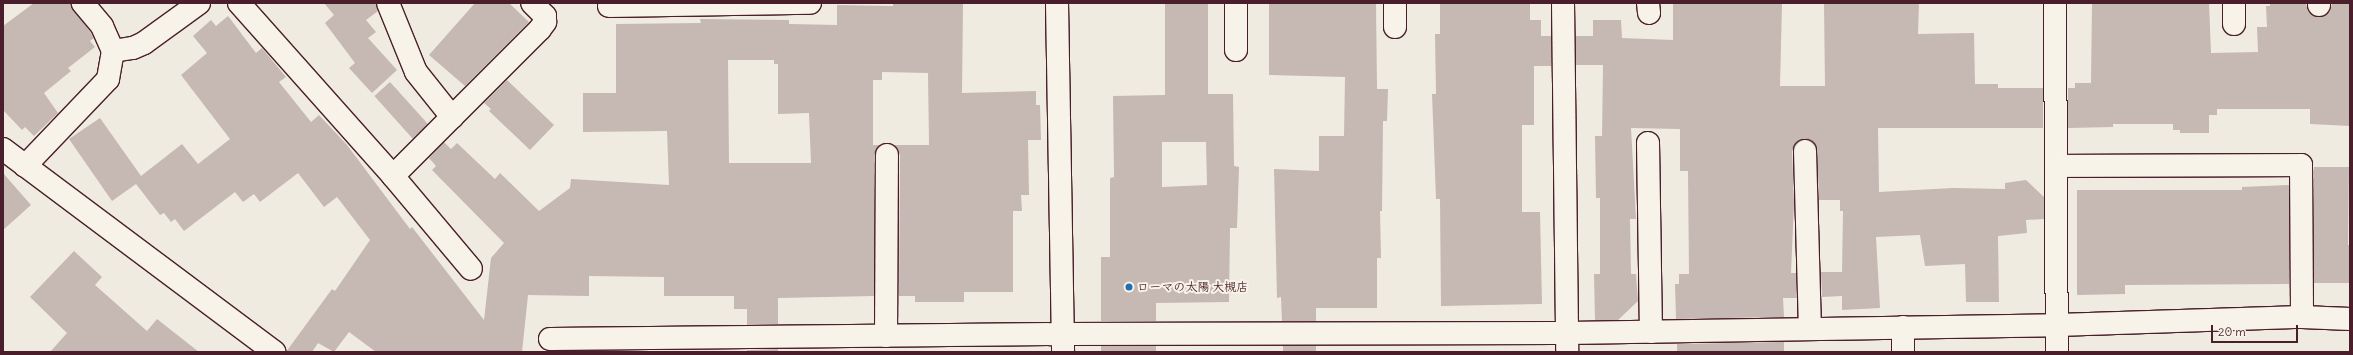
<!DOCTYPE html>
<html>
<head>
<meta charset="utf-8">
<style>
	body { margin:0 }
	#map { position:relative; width:2353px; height:355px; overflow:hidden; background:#f0ebe0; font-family:Delius,"Klee One",sans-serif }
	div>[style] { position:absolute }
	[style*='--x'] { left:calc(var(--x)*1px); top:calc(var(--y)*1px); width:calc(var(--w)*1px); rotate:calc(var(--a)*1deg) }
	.building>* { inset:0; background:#c6b8b3; transform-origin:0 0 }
	.roads { filter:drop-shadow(1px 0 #4a1f2b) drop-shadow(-1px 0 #4a1f2b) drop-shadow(0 1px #4a1f2b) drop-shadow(0 -1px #4a1f2b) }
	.minor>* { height:22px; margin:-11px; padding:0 11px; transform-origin:11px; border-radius:11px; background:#f7f3e8 }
	.tertiary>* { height:22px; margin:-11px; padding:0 11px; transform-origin:11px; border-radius:11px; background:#f7f3e8 }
	.dots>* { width:11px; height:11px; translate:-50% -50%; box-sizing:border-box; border:2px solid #f7f3e8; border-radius:50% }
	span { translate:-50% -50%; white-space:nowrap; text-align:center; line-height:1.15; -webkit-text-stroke:4px #f7f3e8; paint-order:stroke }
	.poi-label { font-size:12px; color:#4a1f2b; font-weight:700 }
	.left { translate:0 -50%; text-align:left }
	.frame { position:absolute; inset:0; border:4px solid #4a1f2b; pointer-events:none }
	.scale { position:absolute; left:2211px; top:325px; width:87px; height:18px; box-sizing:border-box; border:2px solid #4a1f2b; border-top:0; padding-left:5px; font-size:12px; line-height:14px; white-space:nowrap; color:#4a1f2b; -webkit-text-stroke:3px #f7f3e8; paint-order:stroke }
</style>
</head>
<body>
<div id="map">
	<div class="building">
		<div style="clip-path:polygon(34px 3px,70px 3px,91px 33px,94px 38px,90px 41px,95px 47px,68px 68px,71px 71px,44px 93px,58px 113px,34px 136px,25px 127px,22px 130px,3px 110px,3px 26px)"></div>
		<div style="clip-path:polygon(324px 3px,376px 3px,378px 11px,366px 20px,376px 32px,368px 38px,397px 70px,372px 93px,349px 68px,355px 63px,325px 23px,334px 15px)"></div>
		<div style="clip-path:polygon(475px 3px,509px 3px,529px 22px,465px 86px,429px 55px)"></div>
		<div style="clip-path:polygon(evenodd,893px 3px,963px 3px,962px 93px,1036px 91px,1036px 105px,1040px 105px,1041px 140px,1028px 140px,1029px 195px,1021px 195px,1022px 211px,1013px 211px,1013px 292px,964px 292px,964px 302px,915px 302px,915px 296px,899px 296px,900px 155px,894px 145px,929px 145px,928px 73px,882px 72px,882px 80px,873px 80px,873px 145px,880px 145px,874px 155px,874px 296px,778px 298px,778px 324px,747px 325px,747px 309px,734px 309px,734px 296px,664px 296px,664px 277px,589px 276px,589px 296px,528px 295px,522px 352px,376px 352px,349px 332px,334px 352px,318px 343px,312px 352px,286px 352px,332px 289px,335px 291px,370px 240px,337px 197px,324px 207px,298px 173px,260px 202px,254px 194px,243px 202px,235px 192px,184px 231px,175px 219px,171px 222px,164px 213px,160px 215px,136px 184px,112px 201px,69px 139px,100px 118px,141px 176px,182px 144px,198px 164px,230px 139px,181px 75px,207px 53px,193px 36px,211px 20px,216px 26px,228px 16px,256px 53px,262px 48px,286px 77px,279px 82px,311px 122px,319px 115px,347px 145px,410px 229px,412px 227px,484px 320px,491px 258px,504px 243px,432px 170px,436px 166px,429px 158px,444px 142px,451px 149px,457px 143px,495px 179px,500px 173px,539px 211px,570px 188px,571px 179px,669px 185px,667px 131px,583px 132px,583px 93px,616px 93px,616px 24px,701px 23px,700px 19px,789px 20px,789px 24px,837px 25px,837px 5px,893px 6px,893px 3px,728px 60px,774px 60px,774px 64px,778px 64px,778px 114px,809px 113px,811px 163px,729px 163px,728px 60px)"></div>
		<div style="clip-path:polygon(evenodd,1165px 3px,1208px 3px,1208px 94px,1233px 94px,1234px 166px,1239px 167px,1237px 228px,1230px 228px,1229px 302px,1156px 303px,1156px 321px,1101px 321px,1101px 257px,1110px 257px,1110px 178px,1114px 177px,1113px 96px,1165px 95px,1165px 3px,1162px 142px,1206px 142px,1207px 185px,1162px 187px,1162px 142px)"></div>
		<div style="clip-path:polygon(1269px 3px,1376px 3px,1377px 89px,1388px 89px,1387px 121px,1383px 121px,1382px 211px,1380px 211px,1381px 258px,1377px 258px,1377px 308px,1316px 308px,1316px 321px,1282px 321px,1281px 297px,1277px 298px,1274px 169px,1319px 171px,1319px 136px,1344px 136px,1345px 77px,1269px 75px)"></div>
		<div style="clip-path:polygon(1440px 3px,1530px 3px,1530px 20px,1541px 20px,1541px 36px,1551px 36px,1551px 66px,1534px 66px,1534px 125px,1522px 125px,1522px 212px,1540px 212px,1542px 304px,1441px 306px,1440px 199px,1436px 199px,1433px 119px,1432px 94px,1436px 94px,1435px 34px,1440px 34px)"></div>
		<div style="clip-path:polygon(1673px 3px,1782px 3px,1780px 86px,1825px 86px,1824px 3px,1919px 3px,1918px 34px,1974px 33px,1975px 84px,1998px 84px,1998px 88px,2043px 88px,2043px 128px,1878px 128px,1879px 192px,1953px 188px,2005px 189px,2005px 183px,2026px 180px,2044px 197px,2044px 219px,2026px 220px,2027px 233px,1998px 236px,1999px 302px,1966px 302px,1965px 264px,1925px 266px,1920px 235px,1876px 237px,1880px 308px,1842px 310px,1842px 296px,1822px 297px,1821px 272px,1842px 272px,1843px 211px,1840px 211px,1840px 200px,1819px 200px,1817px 150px,1811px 140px,1804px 139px,1794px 145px,1792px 151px,1794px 203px,1791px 273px,1796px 273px,1797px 298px,1783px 298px,1784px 317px,1676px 319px,1675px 284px,1679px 284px,1679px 274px,1689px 274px,1688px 171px,1680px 171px,1680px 129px,1631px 128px,1636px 219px,1630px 219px,1631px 274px,1636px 274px,1638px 301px,1618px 320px,1595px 320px,1594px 274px,1600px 274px,1600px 198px,1596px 198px,1595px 136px,1602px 136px,1603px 65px,1576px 65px,1576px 36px,1593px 36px,1593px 20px,1621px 20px,1622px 38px,1673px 40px)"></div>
		<div style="clip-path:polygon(2092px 3px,2209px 3px,2211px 53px,2258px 52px,2257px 27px,2267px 27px,2266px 6px,2270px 6px,2270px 3px,2306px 3px,2308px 12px,2319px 17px,2330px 12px,2332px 3px,2350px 3px,2350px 126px,2310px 124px,2310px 109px,2217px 109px,2217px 115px,2209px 115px,2209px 133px,2180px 133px,2180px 130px,2173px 130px,2173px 124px,2113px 124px,2113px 127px,2068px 128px,2068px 88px,2075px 88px,2075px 83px,2091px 83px)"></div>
		<div style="clip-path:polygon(507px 80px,554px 125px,530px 150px,489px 111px,491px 109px,484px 103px)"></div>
		<div style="left:390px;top:82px;width:57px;height:21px;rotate:48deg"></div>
		<div style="clip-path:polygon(2314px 167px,2349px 167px,2348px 245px,2350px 245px,2350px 283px,2314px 283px)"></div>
		<div style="clip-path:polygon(3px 173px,31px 205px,3px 230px)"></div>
		<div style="clip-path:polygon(2289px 185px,2289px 284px,2125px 285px,2125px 294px,2077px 295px,2077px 190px,2242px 190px,2242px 187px)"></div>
		<div style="clip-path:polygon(74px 251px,102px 277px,95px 285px,147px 331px,157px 319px,199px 352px,50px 352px,67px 333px,30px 297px)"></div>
		<div style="clip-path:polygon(1784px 342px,1784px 352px,1677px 352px,1677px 344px)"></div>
		<div style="left:1101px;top:346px;width:55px;height:6px"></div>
		<div style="left:1283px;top:346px;width:33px;height:6px"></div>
		<div style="clip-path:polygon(778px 349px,778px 352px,747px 352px,747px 350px)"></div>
	</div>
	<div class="roads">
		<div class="minor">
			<div style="--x:239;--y:3;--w:232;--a:48.3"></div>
			<div style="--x:393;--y:176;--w:121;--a:50"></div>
			<div style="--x:388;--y:3;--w:74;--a:67.9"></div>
			<div style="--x:416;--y:72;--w:58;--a:51.3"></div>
			<div style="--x:1236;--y:3;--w:47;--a:90"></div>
			<div style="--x:1395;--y:3;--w:24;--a:90"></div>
			<div style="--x:1563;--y:3;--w:349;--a:89.3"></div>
			<div style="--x:1648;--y:3;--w:10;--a:84"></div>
			<div style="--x:2055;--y:3;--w:349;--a:89.7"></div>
			<div style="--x:2234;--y:3;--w:21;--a:90"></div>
			<div style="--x:2319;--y:3;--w:2;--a:90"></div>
			<div style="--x:609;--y:6;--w:201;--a:-0.9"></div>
			<div style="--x:113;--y:51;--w:20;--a:-9"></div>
			<div style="--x:133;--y:48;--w:12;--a:-24"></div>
			<div style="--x:144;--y:43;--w:68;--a:-36"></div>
			<div style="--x:1648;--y:143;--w:189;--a:89.1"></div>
			<div style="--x:3;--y:149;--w:339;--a:36.8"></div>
			<div style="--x:1805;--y:151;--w:178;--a:88.4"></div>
			<div style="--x:25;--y:166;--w:120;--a:-46.3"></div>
			<div style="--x:108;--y:79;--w:28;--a:-80"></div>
			<div style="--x:113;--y:51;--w:27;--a:-114"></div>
			<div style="--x:102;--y:26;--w:30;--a:-130"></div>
			<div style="--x:2056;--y:166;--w:245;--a:-0.2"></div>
			<div style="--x:2301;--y:165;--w:152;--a:89.6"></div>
			<div style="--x:393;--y:176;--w:208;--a:-45"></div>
			<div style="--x:540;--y:29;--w:9;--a:-54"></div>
			<div style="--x:545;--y:22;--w:6;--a:-90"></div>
			<div style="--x:545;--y:16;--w:18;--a:-135"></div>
			<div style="--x:886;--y:336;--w:181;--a:-89.7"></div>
			<div style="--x:550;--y:339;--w:513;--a:-0.56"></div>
			<div style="--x:1063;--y:334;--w:504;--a:-0.11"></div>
			<div style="--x:1567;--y:333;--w:490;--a:-0.9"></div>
			<div style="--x:2057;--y:325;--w:245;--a:-1.9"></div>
			<div style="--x:2302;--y:317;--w:48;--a:2.4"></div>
			<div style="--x:1903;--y:352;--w:25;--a:-90"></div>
		</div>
		<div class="tertiary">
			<div style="--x:1057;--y:3;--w:349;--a:89"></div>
		</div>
	</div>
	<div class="dots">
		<div style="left:1129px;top:287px;background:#1f6fb2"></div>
	</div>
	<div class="poi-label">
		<span class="left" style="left:1137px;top:287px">ローマの太陽 大槻店</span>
	</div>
	<div class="frame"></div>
	<div class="scale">20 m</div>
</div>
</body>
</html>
